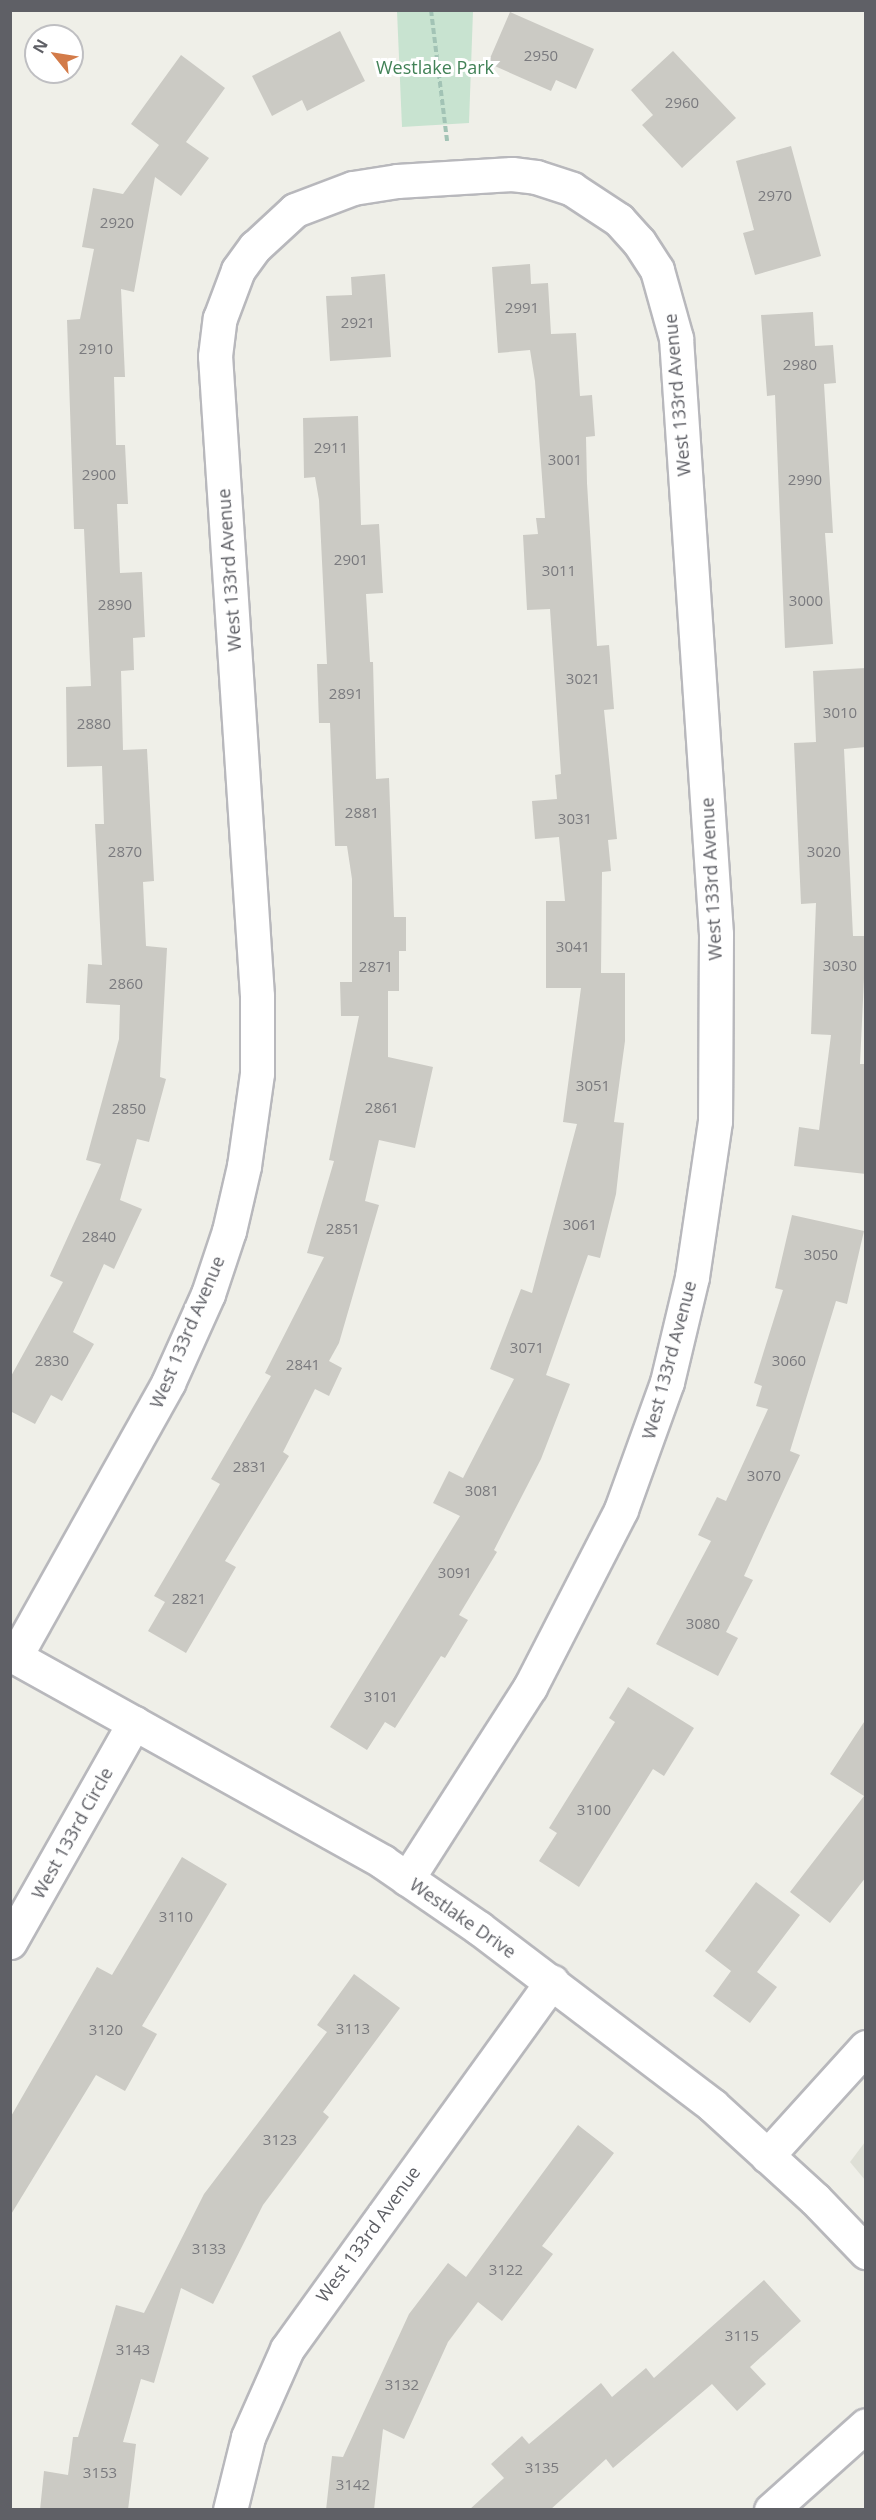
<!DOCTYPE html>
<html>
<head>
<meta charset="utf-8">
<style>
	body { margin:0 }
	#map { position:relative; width:876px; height:2520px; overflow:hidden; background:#efefe8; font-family:"Open Sans",sans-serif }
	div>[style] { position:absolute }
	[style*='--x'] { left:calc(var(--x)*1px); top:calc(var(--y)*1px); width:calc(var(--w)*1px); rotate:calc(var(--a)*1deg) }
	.education>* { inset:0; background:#dedfd6 }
	.green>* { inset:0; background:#c8e3d0 }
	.building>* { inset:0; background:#cbcac4 }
	.path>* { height:4px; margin-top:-2px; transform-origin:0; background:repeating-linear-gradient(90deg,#a2c3b5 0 6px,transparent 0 9px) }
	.roads { filter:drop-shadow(2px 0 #b8b8bc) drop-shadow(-2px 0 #b8b8bc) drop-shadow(0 2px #b8b8bc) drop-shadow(0 -2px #b8b8bc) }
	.street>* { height:33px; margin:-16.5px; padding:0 16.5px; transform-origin:16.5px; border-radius:16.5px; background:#fff }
	.secondary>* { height:33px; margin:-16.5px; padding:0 16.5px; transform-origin:16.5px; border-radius:16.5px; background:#fff }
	span { translate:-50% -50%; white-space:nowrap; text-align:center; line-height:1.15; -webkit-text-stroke:6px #fff; paint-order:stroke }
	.number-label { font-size:15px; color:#7a7a7e }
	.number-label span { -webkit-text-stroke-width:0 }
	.park-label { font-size:18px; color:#428257 }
	.street-label { font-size:18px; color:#5f6066 }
	.frame { position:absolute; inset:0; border:12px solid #5f6066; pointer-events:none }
	.north { position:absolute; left:24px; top:24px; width:60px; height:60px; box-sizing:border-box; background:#fff; border:2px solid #bfbfc2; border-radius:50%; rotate:300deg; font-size:16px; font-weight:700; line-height:24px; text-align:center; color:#5f6066 }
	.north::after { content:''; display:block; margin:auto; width:21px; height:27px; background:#d37b49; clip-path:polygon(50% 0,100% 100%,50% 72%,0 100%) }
</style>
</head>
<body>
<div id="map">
	<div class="education">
		<div style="clip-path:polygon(865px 2142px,865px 2180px,850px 2162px)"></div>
	</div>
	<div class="green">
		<div style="clip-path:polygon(397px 11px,473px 11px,469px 123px,402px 127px)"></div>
	</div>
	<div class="building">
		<div style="clip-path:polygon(510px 12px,594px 49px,576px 89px,556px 80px,551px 91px,488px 63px)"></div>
		<div style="clip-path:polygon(340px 31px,365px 81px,307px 111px,302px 100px,272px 116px,252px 76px)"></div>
		<div style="clip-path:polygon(673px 51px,736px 118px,682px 168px,642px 125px,653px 115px,631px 90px)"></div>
		<div style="clip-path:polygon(181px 55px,225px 88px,186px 142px,209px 158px,181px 196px,155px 177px,134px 292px,121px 289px,125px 377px,114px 377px,116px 445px,125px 445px,128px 504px,117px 504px,120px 573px,142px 572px,145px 637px,133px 638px,134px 670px,121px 671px,123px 750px,147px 749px,154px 881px,143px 882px,146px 946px,167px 948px,160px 1077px,166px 1079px,149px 1142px,137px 1139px,120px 1200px,142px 1209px,114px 1269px,104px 1264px,73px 1332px,94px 1344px,62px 1401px,51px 1395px,35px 1424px,10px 1411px,10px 1378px,63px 1282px,50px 1276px,101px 1164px,86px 1160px,119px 1039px,120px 1005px,86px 1003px,88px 964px,102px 965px,95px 824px,104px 824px,102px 766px,67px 767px,66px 687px,91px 686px,84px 529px,74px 529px,67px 320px,80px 319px,94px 249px,82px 247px,93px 188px,123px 194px,159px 145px,131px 124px)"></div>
		<div style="clip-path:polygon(791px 146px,821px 256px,755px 275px,743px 233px,754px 230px,736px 161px)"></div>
		<div style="clip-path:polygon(530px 264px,531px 284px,548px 283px,551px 334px,576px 333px,580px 396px,592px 395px,595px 436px,586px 437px,587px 483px,597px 646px,609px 645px,614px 709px,604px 710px,617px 839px,608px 840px,611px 871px,602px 872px,601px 973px,625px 973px,625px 1041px,614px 1122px,624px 1123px,616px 1194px,600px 1258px,588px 1255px,546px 1375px,570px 1384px,541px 1459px,494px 1550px,497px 1552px,459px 1615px,468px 1620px,445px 1658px,441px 1656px,395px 1728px,385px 1722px,367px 1750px,330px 1727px,460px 1516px,433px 1503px,449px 1471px,463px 1478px,514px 1379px,490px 1369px,521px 1289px,532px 1293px,577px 1124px,563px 1122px,581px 988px,546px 988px,546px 901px,565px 901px,559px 837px,535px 839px,532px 801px,557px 799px,555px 775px,561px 774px,550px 609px,527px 610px,523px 535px,538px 534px,536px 518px,545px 518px,535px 381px,530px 350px,498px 353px,492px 267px)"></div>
		<div style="clip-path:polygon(385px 274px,391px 357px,330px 361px,326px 296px,352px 295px,351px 277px)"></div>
		<div style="clip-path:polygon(813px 312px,815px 346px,833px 345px,836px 383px,824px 384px,833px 533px,825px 533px,833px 644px,785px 648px,775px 395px,767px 396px,761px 315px)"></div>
		<div style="clip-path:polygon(358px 416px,361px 525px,379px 524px,383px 593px,366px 594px,370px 662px,373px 662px,376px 779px,389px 778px,394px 917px,406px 917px,406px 951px,399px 951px,399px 991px,388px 991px,388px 1057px,433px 1067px,415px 1148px,379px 1140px,365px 1201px,379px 1205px,339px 1343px,329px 1361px,342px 1368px,329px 1396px,315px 1389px,283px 1452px,289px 1456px,225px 1561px,236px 1567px,186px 1653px,148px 1631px,165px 1602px,154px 1596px,220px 1484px,211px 1479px,271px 1376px,265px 1373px,324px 1257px,307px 1253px,334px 1161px,329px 1160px,359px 1016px,341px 1016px,340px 982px,352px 982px,352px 879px,347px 846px,335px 846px,330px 723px,319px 723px,317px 664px,327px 664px,319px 500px,315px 477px,304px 478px,303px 418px)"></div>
		<div style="clip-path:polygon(866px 668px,866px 747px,844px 749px,853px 936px,866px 936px,860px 1064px,866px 1064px,866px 1174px,794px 1166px,799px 1127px,819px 1130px,831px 1035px,811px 1034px,816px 903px,801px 904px,794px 743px,816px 742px,813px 671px)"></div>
		<div style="clip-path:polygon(792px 1215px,864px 1231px,847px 1304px,836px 1301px,790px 1451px,800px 1455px,744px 1576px,753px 1580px,726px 1632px,738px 1638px,718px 1676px,656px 1644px,711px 1541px,698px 1535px,717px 1497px,726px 1501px,768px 1409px,756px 1406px,762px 1386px,754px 1383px,783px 1290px,775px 1288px)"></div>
		<div style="clip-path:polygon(628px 1687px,694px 1728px,664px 1776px,653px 1769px,579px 1887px,539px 1861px,557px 1833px,549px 1828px,615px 1722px,609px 1718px)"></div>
		<div style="clip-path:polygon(866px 1719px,866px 1877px,830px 1923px,790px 1892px,864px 1796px,830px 1774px)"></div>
		<div style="clip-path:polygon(182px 1857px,227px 1884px,142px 2026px,157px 2034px,125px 2091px,96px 2075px,10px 2216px,10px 2118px,97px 1967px,112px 1975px)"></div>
		<div style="clip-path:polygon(756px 1882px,800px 1915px,757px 1972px,777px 1987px,750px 2023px,713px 1996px,731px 1971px,705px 1951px)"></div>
		<div style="clip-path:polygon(354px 1974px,400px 2008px,323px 2112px,329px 2117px,263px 2205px,213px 2304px,181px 2288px,154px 2383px,141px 2379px,123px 2442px,136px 2444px,128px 2510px,40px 2510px,44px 2471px,68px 2475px,73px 2437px,78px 2437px,116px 2305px,144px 2313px,204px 2194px,327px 2032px,317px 2025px)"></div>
		<div style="clip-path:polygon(578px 2125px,614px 2153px,542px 2246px,553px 2254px,502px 2321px,478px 2302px,448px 2342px,404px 2439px,383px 2429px,374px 2510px,326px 2510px,332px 2456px,343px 2457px,409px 2314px,448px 2263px,466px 2277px)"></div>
		<div style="clip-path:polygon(764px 2280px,801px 2321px,750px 2367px,766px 2384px,737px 2411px,712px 2384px,613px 2468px,606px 2459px,550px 2510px,469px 2510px,504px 2478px,491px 2464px,522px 2436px,529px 2444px,601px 2383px,612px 2397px,646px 2368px,654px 2378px)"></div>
	</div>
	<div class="path">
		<div style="--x:431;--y:10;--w:132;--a:83"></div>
	</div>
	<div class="roads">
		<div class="street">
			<div style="--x:15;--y:1657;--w:314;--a:-60.8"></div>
			<div style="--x:168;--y:1383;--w:98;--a:-65.8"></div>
			<div style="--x:208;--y:1294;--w:66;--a:-71.6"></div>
			<div style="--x:229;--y:1231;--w:67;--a:-77"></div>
			<div style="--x:244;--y:1166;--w:94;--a:-82"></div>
			<div style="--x:257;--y:1073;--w:77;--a:-90"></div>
			<div style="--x:257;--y:996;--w:641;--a:-93.75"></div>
			<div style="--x:215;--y:356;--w:38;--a:-83"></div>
			<div style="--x:220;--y:318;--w:51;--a:-69.4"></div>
			<div style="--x:238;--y:270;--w:29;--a:-54"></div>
			<div style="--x:255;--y:247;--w:54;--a:-42.8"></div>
			<div style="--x:295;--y:210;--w:62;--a:-20.8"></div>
			<div style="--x:353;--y:188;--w:45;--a:-9"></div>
			<div style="--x:397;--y:181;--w:115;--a:-3.5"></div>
			<div style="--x:512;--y:174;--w:24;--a:7"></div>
			<div style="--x:536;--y:177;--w:38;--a:18"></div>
			<div style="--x:572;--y:189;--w:56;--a:33.4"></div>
			<div style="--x:619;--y:220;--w:30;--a:48"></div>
			<div style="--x:639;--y:242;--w:33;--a:57"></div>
			<div style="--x:657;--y:270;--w:71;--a:74.4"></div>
			<div style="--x:676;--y:338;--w:597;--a:86.16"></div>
			<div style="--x:716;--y:934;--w:187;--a:90.3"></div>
			<div style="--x:715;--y:1121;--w:158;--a:98.4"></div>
			<div style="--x:692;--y:1277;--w:108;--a:103.4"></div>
			<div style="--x:667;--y:1382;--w:136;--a:109.8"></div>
			<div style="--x:621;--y:1510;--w:199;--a:117.2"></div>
			<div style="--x:530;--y:1687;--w:228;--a:122.6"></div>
			<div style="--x:10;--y:1942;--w:252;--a:-60.5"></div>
			<div style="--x:230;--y:2510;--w:75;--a:-76.1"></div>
			<div style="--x:248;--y:2437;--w:96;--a:-66.1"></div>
			<div style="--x:287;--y:2349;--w:453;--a:-54.2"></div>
			<div style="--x:771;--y:2510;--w:127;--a:-41.8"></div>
		</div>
		<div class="secondary">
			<div style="--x:10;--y:1654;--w:427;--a:29.1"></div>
			<div style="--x:383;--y:1862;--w:116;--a:34.5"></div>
			<div style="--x:479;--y:1928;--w:293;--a:37.2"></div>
			<div style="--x:712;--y:2105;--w:139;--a:42.4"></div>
			<div style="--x:815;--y:2199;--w:74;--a:46.1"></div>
			<div style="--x:767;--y:2156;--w:147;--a:-47.8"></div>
		</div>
	</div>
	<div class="number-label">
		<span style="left:541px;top:56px">2950</span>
		<span style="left:682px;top:103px">2960</span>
		<span style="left:775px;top:196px">2970</span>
		<span style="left:117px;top:223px">2920</span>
		<span style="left:522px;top:308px">2991</span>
		<span style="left:358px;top:323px">2921</span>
		<span style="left:96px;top:349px">2910</span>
		<span style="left:800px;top:365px">2980</span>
		<span style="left:331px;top:448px">2911</span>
		<span style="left:565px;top:460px">3001</span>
		<span style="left:99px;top:475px">2900</span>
		<span style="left:805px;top:480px">2990</span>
		<span style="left:351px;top:560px">2901</span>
		<span style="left:559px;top:571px">3011</span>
		<span style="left:806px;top:601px">3000</span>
		<span style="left:115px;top:605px">2890</span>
		<span style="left:583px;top:679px">3021</span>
		<span style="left:346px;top:694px">2891</span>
		<span style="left:840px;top:713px">3010</span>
		<span style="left:94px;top:724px">2880</span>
		<span style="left:362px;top:813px">2881</span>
		<span style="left:575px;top:819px">3031</span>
		<span style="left:125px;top:852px">2870</span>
		<span style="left:824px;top:852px">3020</span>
		<span style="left:573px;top:947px">3041</span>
		<span style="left:840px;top:966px">3030</span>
		<span style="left:376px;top:967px">2871</span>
		<span style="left:126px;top:984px">2860</span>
		<span style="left:593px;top:1086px">3051</span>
		<span style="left:382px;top:1108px">2861</span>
		<span style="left:129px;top:1109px">2850</span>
		<span style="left:580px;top:1225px">3061</span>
		<span style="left:343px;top:1229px">2851</span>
		<span style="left:99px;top:1237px">2840</span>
		<span style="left:821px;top:1255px">3050</span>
		<span style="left:527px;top:1348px">3071</span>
		<span style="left:52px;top:1361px">2830</span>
		<span style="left:789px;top:1361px">3060</span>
		<span style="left:303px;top:1365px">2841</span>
		<span style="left:250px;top:1467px">2831</span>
		<span style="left:764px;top:1476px">3070</span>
		<span style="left:482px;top:1491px">3081</span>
		<span style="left:455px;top:1573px">3091</span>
		<span style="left:189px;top:1599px">2821</span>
		<span style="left:703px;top:1624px">3080</span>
		<span style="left:381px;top:1697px">3101</span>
		<span style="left:594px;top:1810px">3100</span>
		<span style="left:176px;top:1917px">3110</span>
		<span style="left:353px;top:2029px">3113</span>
		<span style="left:106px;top:2030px">3120</span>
		<span style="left:280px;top:2140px">3123</span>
		<span style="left:209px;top:2249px">3133</span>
		<span style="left:506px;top:2270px">3122</span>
		<span style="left:742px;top:2336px">3115</span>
		<span style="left:133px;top:2350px">3143</span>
		<span style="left:402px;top:2385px">3132</span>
		<span style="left:542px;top:2468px">3135</span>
		<span style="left:100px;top:2473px">3153</span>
		<span style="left:353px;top:2485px">3142</span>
	</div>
	<div class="park-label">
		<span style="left:435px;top:67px">Westlake Park</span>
	</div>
	<div class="street-label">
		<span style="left:677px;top:395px;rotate:-95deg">West 133rd Avenue</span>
		<span style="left:229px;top:570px;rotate:-94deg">West 133rd Avenue</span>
		<span style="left:711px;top:879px;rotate:-93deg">West 133rd Avenue</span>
		<span style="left:187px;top:1332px;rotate:-67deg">West 133rd Avenue</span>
		<span style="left:669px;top:1360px;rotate:-75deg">West 133rd Avenue</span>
		<span style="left:72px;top:1833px;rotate:-61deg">West 133rd Circle</span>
		<span style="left:463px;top:1918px;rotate:35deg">Westlake Drive</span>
		<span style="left:368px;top:2234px;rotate:-54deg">West 133rd Avenue</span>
	</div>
	<div class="frame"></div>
	<div class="north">N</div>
</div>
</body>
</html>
